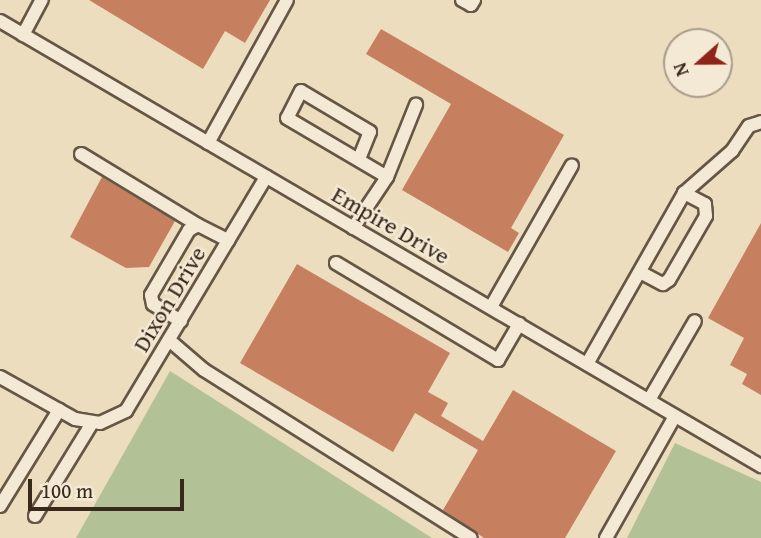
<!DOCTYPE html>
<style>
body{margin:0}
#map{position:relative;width:761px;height:538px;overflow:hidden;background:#ecddbf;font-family:"Gentium Book Plus",serif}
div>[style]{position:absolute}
.green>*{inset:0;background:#b2c296}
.building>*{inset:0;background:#c7805f}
.roads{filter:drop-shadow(2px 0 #665645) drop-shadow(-2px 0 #665645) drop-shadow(0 2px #665645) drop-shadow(0 -2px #665645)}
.minor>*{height:12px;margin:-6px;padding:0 6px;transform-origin:6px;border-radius:6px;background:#f3e9d5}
span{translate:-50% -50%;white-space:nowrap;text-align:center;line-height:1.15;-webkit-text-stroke:5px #f3e9d5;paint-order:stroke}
.street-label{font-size:24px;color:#39291c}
.north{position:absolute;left:663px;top:28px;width:70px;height:70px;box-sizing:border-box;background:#f3e9d5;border:2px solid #a99c8b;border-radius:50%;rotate:249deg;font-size:19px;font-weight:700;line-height:28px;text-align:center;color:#39291c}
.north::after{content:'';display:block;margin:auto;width:24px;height:32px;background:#8f2418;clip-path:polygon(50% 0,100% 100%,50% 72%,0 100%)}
.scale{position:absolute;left:28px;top:479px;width:156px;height:32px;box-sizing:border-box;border:4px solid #39291c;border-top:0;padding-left:9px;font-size:21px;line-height:24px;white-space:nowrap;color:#39291c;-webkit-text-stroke:5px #f3e9d5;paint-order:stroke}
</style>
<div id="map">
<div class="green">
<i style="clip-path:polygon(170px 371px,432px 538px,76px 538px)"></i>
<i style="clip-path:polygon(675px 443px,761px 482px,761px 538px,627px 538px)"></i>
</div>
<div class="building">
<i style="clip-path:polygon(89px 0,270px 0,245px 43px,225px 31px,203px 69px)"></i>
<i style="clip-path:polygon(381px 29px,564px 135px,511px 228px,519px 233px,508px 252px,402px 190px,451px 104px,366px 54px)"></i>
<i style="clip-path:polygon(102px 177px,175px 221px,149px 267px,126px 268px,70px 237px)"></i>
<i style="clip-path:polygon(761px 223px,761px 395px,742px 384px,747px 374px,730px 365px,744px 338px,708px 318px)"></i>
<i style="clip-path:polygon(297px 264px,450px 353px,428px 392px,448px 403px,441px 416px,483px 441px,513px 390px,616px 451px,565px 538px,484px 538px,443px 510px,478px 450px,415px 413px,393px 452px,240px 363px)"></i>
</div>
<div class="roads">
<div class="minor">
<i style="left:462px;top:0;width:10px;rotate:29deg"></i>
<i style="left:471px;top:5px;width:6px;rotate:-59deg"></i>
<i style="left:0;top:21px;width:882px;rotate:30.32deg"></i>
<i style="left:23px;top:35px;width:40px;rotate:-62deg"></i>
<i style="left:208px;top:143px;width:163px;rotate:-61.1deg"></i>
<i style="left:81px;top:154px;width:137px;rotate:31.3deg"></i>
<i style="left:359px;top:159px;width:29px;rotate:-68deg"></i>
<i style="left:370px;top:132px;width:80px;rotate:-149.3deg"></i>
<i style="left:301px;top:91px;width:30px;rotate:117deg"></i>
<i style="left:287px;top:118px;width:116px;rotate:30.5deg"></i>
<i style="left:353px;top:228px;width:61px;rotate:-56.3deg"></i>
<i style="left:387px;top:177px;width:78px;rotate:-68.1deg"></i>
<i style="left:336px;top:263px;width:189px;rotate:30.9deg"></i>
<i style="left:498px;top:360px;width:42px;rotate:-59.7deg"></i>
<i style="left:640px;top:272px;width:26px;rotate:28deg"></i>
<i style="left:663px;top:284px;width:7px;rotate:-34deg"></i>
<i style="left:669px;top:280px;width:74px;rotate:-60deg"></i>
<i style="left:706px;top:216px;width:12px;rotate:-95deg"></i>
<i style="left:705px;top:204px;width:24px;rotate:-152deg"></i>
<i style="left:491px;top:307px;width:163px;rotate:-60.3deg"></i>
<i style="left:181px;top:321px;width:33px;rotate:-149deg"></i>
<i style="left:153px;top:304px;width:9px;rotate:-103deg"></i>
<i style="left:151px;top:295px;width:75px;rotate:-59.7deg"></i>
<i style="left:189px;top:230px;width:10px;rotate:-29deg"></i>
<i style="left:198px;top:225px;width:34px;rotate:27deg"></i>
<i style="left:169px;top:340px;width:46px;rotate:40.6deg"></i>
<i style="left:204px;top:370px;width:315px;rotate:32.2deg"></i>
<i style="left:587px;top:364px;width:197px;rotate:-60.4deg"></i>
<i style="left:684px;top:193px;width:64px;rotate:-41.2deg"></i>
<i style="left:732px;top:151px;width:30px;rotate:-56deg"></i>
<i style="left:749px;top:126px;width:13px;rotate:-18deg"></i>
<i style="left:0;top:377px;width:86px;rotate:29.2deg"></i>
<i style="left:75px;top:419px;width:25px;rotate:9deg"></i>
<i style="left:100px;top:423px;width:29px;rotate:-25deg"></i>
<i style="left:126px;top:411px;width:273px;rotate:-59.1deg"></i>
<i style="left:649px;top:400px;width:91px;rotate:-59.8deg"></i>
<i style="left:0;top:506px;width:113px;rotate:-58.4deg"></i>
<i style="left:35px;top:516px;width:109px;rotate:-58.5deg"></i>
<i style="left:606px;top:538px;width:140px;rotate:-60.5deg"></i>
</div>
</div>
<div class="street-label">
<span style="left:391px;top:225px;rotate:30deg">Empire Drive</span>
<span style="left:169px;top:299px;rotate:-59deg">Dixon Drive</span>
</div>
<div class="north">N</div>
<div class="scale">100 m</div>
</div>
